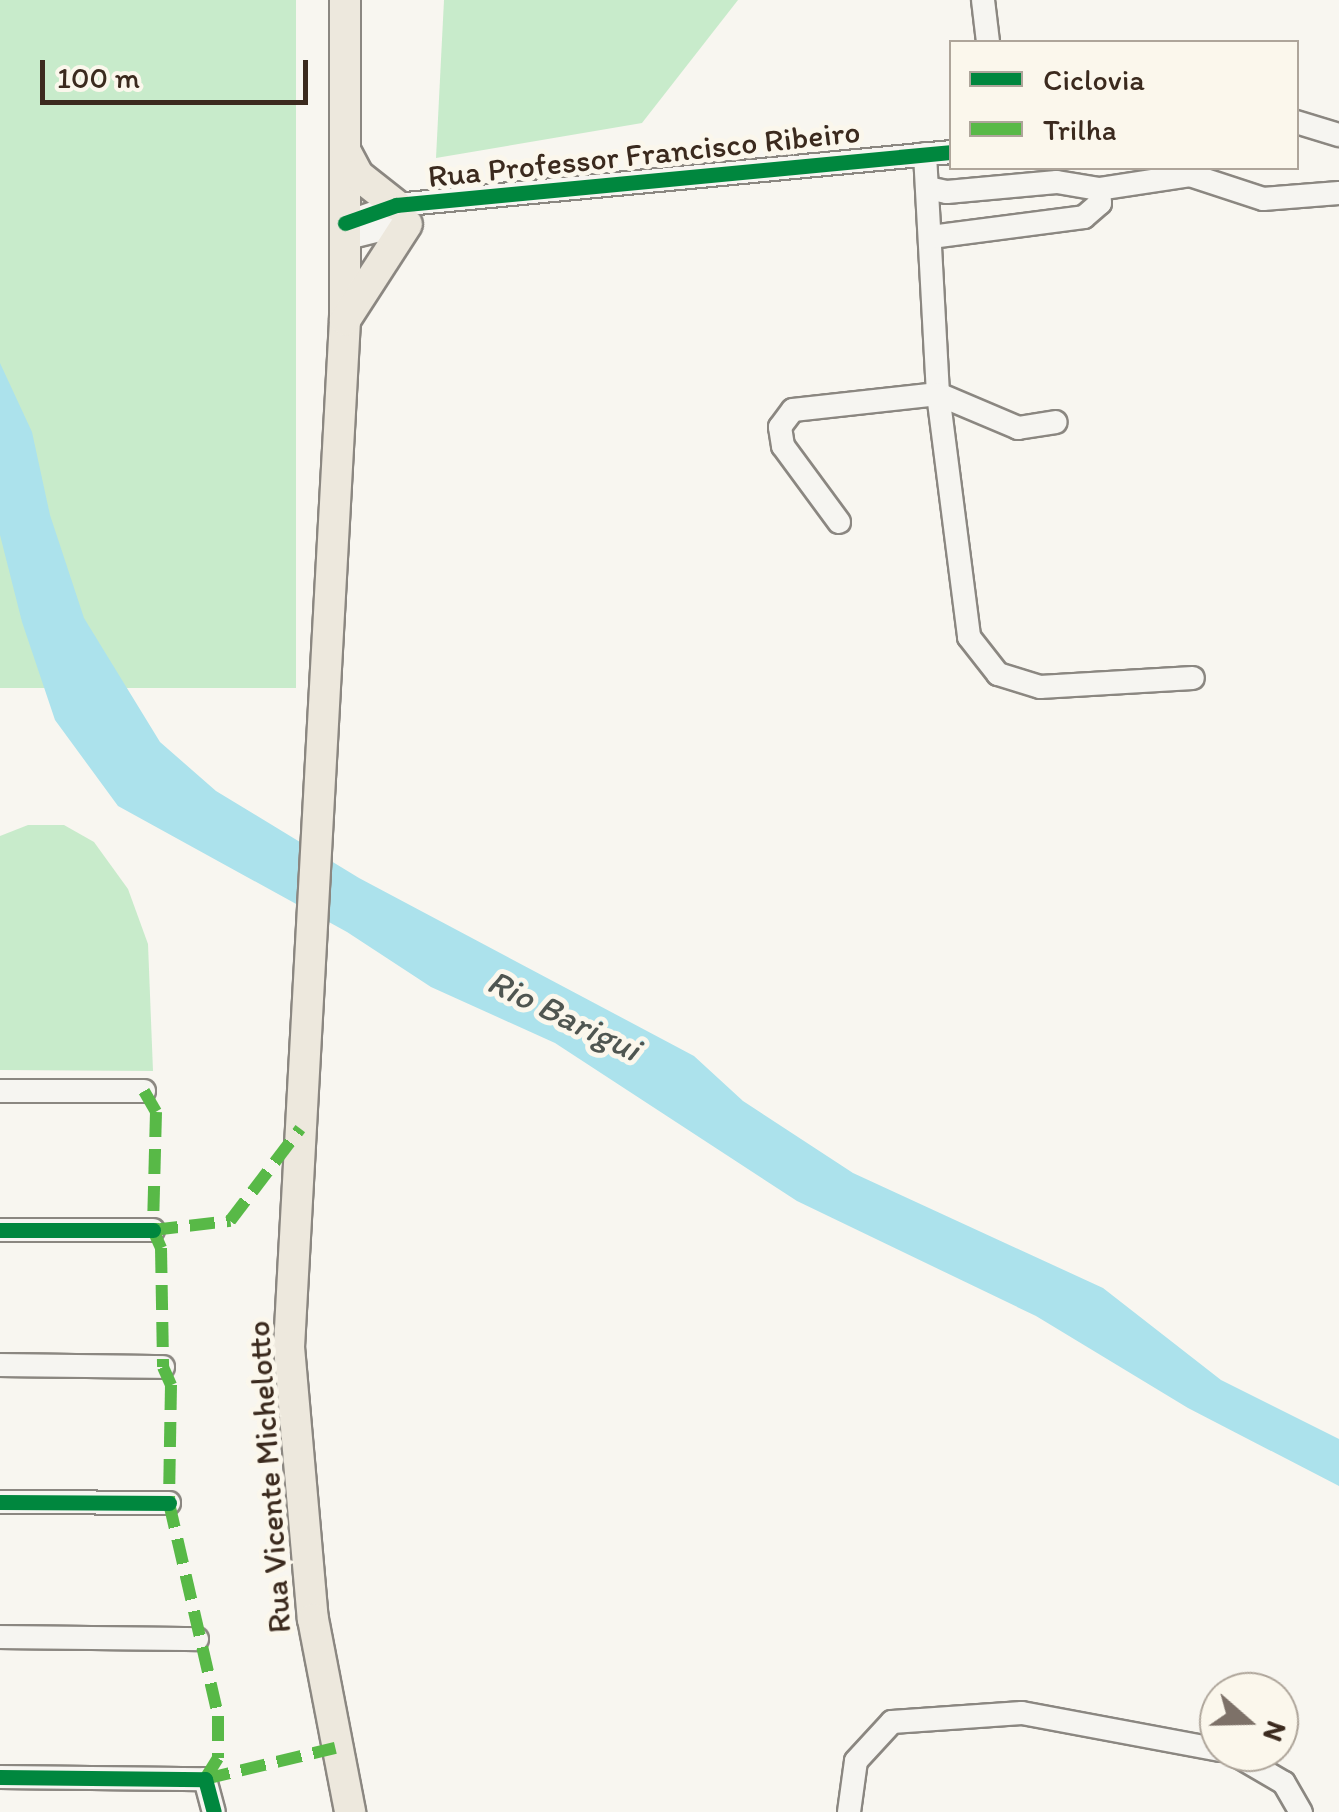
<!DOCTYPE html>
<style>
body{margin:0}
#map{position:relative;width:1339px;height:1812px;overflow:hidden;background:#f8f6f0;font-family:Itim,sans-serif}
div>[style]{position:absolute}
.green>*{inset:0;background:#c8ebcb;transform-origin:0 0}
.water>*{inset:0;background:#ace2ec}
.roads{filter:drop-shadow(2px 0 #8b8781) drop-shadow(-2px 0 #8b8781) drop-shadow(0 2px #8b8781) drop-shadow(0 -2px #8b8781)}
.minor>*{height:22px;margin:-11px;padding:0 11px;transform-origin:11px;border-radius:11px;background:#f6f5f1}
.major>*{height:30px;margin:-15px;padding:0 15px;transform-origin:15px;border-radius:15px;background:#ede8dd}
.quiet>*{height:12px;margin-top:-6px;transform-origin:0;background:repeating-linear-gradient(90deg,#58b947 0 25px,transparent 0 37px)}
.cycleway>*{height:15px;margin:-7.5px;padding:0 7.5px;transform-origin:7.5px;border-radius:7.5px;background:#00873e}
span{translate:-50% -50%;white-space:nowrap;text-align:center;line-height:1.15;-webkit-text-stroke:10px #fbf7ec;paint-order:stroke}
.street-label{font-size:32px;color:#3b2a1e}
.water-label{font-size:35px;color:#4f5651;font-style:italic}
.legend{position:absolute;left:949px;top:40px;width:350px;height:130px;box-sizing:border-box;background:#fbf7ec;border:2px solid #aea59a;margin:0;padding:12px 18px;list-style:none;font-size:30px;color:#3b2a1e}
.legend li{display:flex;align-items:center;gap:20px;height:50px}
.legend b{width:50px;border:2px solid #aea59a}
.north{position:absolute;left:1199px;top:1672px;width:100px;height:100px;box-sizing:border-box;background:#fbf7ec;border:2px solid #aea59a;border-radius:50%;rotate:110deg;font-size:28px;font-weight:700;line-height:40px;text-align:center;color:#3b2a1e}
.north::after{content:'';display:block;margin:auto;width:35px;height:45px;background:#7d7168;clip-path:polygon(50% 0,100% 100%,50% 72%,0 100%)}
.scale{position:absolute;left:40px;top:60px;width:268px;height:45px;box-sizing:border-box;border:5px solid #3b2a1e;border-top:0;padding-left:12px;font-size:30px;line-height:35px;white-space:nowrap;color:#3b2a1e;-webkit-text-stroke:8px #fbf7ec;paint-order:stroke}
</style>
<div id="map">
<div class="green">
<i style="left:0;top:0;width:296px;height:688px"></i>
<i style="clip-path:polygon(444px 0,738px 0,642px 123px,436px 158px)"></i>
<i style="clip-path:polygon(28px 825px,64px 825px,94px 842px,128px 889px,148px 944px,153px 1071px,0 1070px,0 836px)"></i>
</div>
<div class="water">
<i style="clip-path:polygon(0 363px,32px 432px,50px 515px,84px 618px,160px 742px,216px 791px,359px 878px,694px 1056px,743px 1101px,853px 1173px,1103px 1288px,1221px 1380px,1339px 1439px,1339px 1486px,1188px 1408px,1036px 1316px,797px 1201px,555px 1043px,431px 987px,347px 932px,118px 806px,55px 720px,22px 622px,0 535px)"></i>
</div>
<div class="roads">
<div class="minor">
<i style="left:983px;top:0;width:42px;rotate:83.2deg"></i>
<i style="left:1296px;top:122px;width:45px;rotate:16.8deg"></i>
<i style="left:925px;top:154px;width:240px;rotate:86.9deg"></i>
<i style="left:938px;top:394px;width:245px;rotate:82.7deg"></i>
<i style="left:969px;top:637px;width:47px;rotate:51.9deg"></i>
<i style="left:998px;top:674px;width:44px;rotate:17.2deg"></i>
<i style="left:1040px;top:687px;width:153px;rotate:-3.4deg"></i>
<i style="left:928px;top:188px;width:19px;rotate:12deg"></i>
<i style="left:947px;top:192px;width:110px;rotate:-5.2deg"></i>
<i style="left:1057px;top:182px;width:43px;rotate:9.5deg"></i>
<i style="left:1099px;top:189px;width:92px;rotate:-8.7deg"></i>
<i style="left:1190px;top:175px;width:77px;rotate:18.2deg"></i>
<i style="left:1263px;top:199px;width:76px;rotate:-4.5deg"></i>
<i style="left:345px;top:223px;width:54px;rotate:-19.4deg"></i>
<i style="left:396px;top:205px;width:559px;rotate:-5.45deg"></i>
<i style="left:931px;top:237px;width:154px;rotate:-7.4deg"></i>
<i style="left:1084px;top:217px;width:21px;rotate:-41deg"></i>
<i style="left:1100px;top:203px;width:14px;rotate:-94deg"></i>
<i style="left:344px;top:239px;width:66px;rotate:-14deg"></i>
<i style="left:839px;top:522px;width:94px;rotate:-126.4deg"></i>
<i style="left:783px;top:446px;width:19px;rotate:-99deg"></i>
<i style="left:780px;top:427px;width:21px;rotate:-53deg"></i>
<i style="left:793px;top:410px;width:146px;rotate:-6.3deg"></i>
<i style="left:938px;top:394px;width:87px;rotate:23deg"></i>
<i style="left:1018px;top:428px;width:38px;rotate:-9deg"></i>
<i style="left:0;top:1091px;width:144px"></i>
<i style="left:0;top:1230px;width:153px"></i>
<i style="left:0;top:1365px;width:163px;rotate:0.7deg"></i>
<i style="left:0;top:1502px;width:169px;rotate:0.3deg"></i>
<i style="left:0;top:1637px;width:197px;rotate:0.6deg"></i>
<i style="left:1231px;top:1752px;width:61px;rotate:30.3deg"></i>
<i style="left:1284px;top:1783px;width:34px;rotate:60deg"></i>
<i style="left:0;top:1777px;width:205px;rotate:0.6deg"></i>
<i style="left:205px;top:1779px;width:34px;rotate:75deg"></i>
<i style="left:849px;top:1812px;width:51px;rotate:-82.2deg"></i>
<i style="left:856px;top:1761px;width:53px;rotate:-47.3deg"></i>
<i style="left:892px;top:1722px;width:130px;rotate:-4deg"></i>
<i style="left:1022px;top:1713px;width:200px;rotate:10.6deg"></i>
</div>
<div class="major">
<i style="left:345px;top:0;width:320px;rotate:90deg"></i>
<i style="left:345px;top:320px;width:1029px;rotate:93.12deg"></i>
<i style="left:289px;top:1347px;width:273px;rotate:85deg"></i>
<i style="left:313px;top:1619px;width:197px;rotate:79.1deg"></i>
<i style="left:347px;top:154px;width:24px;rotate:62deg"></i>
<i style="left:358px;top:175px;width:48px;rotate:38.3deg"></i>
<i style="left:345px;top:320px;width:114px;rotate:-57.1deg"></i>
</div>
</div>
<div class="quiet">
<i style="left:144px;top:1091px;width:24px;rotate:60deg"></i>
<i style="left:156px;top:1112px;width:118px;rotate:91.5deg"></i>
<i style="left:153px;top:1230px;width:20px;rotate:66deg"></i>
<i style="left:161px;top:1248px;width:119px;rotate:89deg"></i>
<i style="left:163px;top:1367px;width:20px;rotate:66deg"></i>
<i style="left:171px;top:1385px;width:118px;rotate:91deg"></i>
<i style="left:169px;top:1503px;width:219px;rotate:77deg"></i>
<i style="left:218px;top:1716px;width:42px;rotate:90deg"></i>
<i style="left:218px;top:1758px;width:25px;rotate:122deg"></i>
<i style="left:153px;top:1230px;width:78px;rotate:-6.7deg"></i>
<i style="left:230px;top:1221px;width:116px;rotate:-52.7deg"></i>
<i style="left:205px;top:1779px;width:134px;rotate:-13.4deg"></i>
</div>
<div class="cycleway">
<i style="left:345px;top:223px;width:54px;rotate:-19.4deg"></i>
<i style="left:396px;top:205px;width:559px;rotate:-5.45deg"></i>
<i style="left:0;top:1230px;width:153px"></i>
<i style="left:0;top:1502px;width:169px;rotate:0.3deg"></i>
<i style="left:0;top:1777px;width:205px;rotate:0.6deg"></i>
<i style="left:205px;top:1779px;width:34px;rotate:75deg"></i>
</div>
<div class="street-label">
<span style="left:644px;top:154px;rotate:-6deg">Rua Professor Francisco Ribeiro</span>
<span style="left:269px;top:1477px;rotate:-94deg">Rua Vicente Michelotto</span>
</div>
<div class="water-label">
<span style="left:564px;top:1015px;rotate:26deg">Rio Barigui</span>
</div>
<ul class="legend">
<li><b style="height:12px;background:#00873e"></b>Ciclovia</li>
<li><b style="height:12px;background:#58b947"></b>Trilha</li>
</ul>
<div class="north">N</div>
<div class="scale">100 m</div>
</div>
